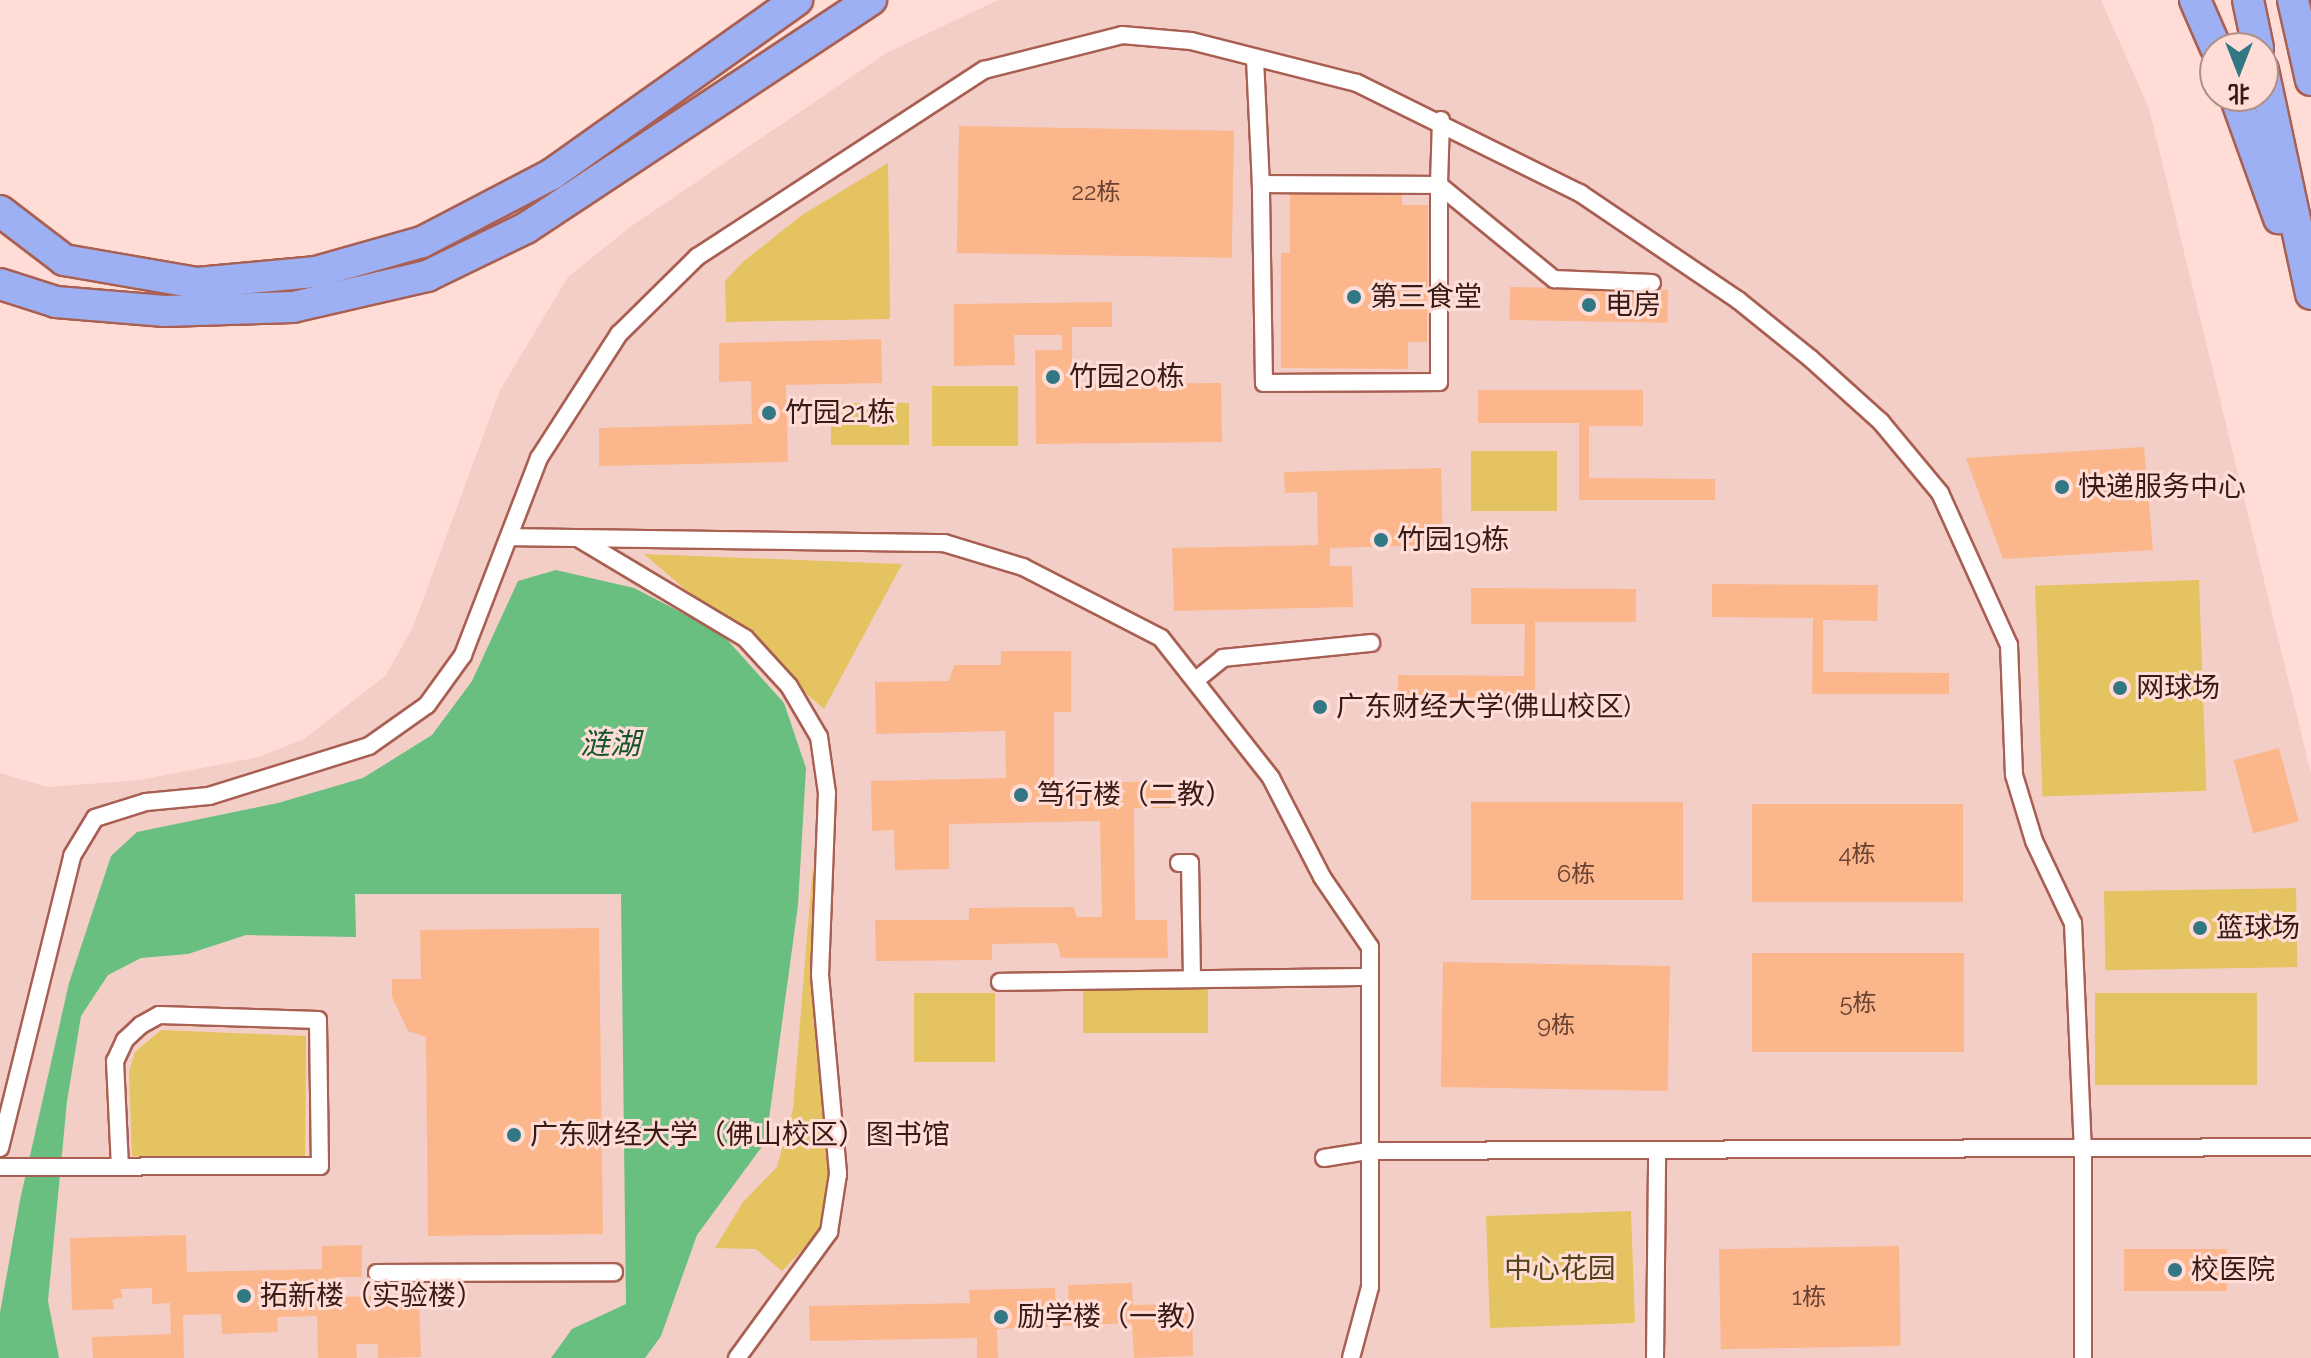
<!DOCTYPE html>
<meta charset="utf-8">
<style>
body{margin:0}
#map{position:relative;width:2311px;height:1358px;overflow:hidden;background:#ffddd6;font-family:Raleway,"Noto Sans SC",sans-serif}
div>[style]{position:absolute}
.built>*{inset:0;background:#f3cec6}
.green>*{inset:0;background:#e4c360;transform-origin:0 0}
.water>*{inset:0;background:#68bf80}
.building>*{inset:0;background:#fcb68c;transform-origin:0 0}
.roads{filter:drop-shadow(2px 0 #a95f51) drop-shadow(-2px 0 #a95f51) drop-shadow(0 2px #a95f51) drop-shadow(0 -2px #a95f51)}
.street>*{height:16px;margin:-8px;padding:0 8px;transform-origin:8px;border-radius:8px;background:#fff}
.highway>*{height:30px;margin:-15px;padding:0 15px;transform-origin:15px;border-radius:15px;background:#9db0f3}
.dots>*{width:22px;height:22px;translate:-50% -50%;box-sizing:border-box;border:4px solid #ffddd6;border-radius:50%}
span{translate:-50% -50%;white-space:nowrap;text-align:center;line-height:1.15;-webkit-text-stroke:6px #ffddd6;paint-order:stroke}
.number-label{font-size:24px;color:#6a4233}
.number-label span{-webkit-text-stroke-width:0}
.poi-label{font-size:28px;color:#391b15}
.left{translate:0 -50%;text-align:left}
.park-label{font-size:28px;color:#52441a}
.water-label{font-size:30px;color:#15552c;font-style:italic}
.north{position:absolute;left:2199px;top:32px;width:80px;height:80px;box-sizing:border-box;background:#ffddd6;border:2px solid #b08f89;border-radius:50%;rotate:180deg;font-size:22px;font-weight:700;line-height:32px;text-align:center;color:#391b15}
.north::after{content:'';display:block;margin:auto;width:28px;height:36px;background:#317784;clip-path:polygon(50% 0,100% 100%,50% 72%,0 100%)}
</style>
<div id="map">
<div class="built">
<i style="clip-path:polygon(998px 0,2101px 0,2149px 108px,2311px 773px,2311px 1358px,0 1358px,0 773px,48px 787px,139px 780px,259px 757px,304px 739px,386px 675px,413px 627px,500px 390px,568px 277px,630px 227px,888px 52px)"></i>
</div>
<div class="green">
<i style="clip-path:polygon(888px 163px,890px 319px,726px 322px,725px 281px,744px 261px,802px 215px)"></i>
<i style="left:932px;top:386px;width:86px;height:60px"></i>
<i style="left:909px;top:403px;width:42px;height:78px;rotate:90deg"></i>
<i style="left:1471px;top:451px;width:86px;height:60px"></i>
<i style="clip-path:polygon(644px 554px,902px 564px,824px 709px)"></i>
<i style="left:2199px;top:580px;width:211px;height:164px;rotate:88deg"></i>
<i style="clip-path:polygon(813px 864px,830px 1167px,823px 1229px,782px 1271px,756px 1249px,715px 1248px,743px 1202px,777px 1167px,793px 1109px)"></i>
<i style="left:2296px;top:888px;width:79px;height:192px;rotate:89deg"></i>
<i style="left:1083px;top:988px;width:125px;height:45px"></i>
<i style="left:914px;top:993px;width:81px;height:69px"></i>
<i style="left:2257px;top:993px;width:92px;height:162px;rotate:90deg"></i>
<i style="clip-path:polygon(161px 1030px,306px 1036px,305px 1158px,132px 1156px,129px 1072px,135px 1052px)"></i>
<i style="left:1631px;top:1211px;width:112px;height:145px;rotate:88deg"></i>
</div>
<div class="water">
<i style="clip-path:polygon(556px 570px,634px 588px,721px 633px,784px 703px,806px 768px,798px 905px,766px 1141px,697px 1235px,661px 1336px,645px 1358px,551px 1358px,572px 1329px,626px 1304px,621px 894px,355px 894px,356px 937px,246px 935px,188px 954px,141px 958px,108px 975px,81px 1016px,67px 1101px,48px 1301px,59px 1358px,0 1358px,0 1313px,20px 1200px,69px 983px,111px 856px,137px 832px,278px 803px,363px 778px,432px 735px,472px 681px,518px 581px)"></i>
</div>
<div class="building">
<i style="left:959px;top:126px;width:275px;height:127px;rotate:1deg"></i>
<i style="clip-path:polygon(1290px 190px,1402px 190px,1402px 205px,1428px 205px,1427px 342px,1408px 342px,1408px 369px,1281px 368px,1281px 253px,1290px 253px)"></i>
<i style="left:1510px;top:287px;width:158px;height:33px;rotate:1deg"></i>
<i style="clip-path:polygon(1112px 302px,1112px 327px,1072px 327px,1072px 384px,1221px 383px,1222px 442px,1036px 444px,1035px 350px,1062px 350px,1062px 335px,1014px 335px,1015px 365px,954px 366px,954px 304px)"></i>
<i style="clip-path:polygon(881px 339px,882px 383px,786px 385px,788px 462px,599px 466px,599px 428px,752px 424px,751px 381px,719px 382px,719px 343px)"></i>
<i style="clip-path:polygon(1478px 390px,1643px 390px,1643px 426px,1589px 426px,1589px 478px,1715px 479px,1715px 500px,1579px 500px,1579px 423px,1478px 423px)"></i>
<i style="clip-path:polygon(2144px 447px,2153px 550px,2003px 559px,1966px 458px)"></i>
<i style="clip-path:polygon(1441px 468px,1443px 545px,1330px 548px,1330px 566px,1352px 566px,1353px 607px,1174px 611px,1172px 548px,1318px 545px,1317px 492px,1285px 493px,1284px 472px)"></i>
<i style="clip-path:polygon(1712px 584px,1878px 585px,1877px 621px,1823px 620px,1823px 672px,1949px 673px,1949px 694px,1812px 694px,1813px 618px,1712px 617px)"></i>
<i style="clip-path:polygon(1471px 588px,1636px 589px,1636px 622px,1535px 622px,1535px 698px,1398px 697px,1398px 675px,1524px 676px,1525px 624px,1471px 624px)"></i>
<i style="clip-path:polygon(1001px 651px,1071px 651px,1071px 712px,1054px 712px,1054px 782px,1171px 782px,1171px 808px,1134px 808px,1135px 920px,1167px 920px,1168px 958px,1061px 958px,1057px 943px,992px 944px,992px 960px,876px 961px,875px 920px,969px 920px,969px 908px,1074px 907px,1077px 917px,1102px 917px,1100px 821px,949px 824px,949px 869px,895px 870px,894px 830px,872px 831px,871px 781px,1006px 778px,1005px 731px,876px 734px,875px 682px,949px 681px,954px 665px,1001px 665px)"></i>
<i style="left:2279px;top:748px;width:76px;height:47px;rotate:75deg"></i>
<i style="left:1471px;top:802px;width:212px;height:98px"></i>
<i style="left:1752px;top:804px;width:211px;height:98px"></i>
<i style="clip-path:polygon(599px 928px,603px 1234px,428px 1236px,426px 1037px,408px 1031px,392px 997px,392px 979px,421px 979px,420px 930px)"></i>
<i style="left:1752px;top:953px;width:212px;height:99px"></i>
<i style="left:1443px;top:962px;width:227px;height:125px;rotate:1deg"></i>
<i style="clip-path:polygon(186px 1235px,187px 1272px,322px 1269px,322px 1246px,362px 1245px,362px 1277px,335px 1277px,336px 1297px,419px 1295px,421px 1357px,378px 1358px,378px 1344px,356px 1344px,357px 1358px,318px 1358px,317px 1316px,277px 1317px,278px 1332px,222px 1334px,221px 1314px,183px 1315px,184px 1358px,93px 1358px,92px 1337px,171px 1334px,170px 1303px,152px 1304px,152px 1288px,120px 1289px,123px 1297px,112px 1300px,114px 1309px,72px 1310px,70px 1238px)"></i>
<i style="left:1899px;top:1246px;width:100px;height:180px;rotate:89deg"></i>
<i style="left:2124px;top:1249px;width:103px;height:42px"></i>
<i style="clip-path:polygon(1132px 1283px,1133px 1305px,1192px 1304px,1193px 1356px,1134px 1358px,1132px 1323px,997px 1329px,998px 1358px,977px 1358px,977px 1338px,810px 1341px,809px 1306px,970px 1303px,969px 1290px,1055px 1288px,1056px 1310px,1069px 1310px,1068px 1285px)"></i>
</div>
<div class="roads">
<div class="street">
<i style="left:1255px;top:59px;width:125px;rotate:87.3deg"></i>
<i style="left:1261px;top:184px;width:178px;rotate:0.3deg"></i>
<i style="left:1439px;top:185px;width:197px;rotate:90deg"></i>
<i style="left:1439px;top:382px;width:175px;rotate:179.7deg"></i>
<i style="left:1264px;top:383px;width:199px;rotate:-90.9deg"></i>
<i style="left:1441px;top:120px;width:65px;rotate:91.8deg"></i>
<i style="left:1439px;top:185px;width:149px;rotate:39.3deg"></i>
<i style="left:1554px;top:279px;width:98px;rotate:2.3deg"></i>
<i style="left:511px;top:537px;width:433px;rotate:0.8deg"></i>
<i style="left:944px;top:543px;width:83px;rotate:16.9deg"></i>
<i style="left:1023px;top:567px;width:155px;rotate:27.2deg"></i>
<i style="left:1161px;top:638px;width:178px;rotate:51.8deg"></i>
<i style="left:1271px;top:778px;width:111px;rotate:62.7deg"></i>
<i style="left:1322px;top:877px;width:85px;rotate:55.6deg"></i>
<i style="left:1370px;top:947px;width:340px;rotate:90deg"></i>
<i style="left:1370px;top:1287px;width:73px;rotate:105deg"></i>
<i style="left:581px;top:540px;width:191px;rotate:30.9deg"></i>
<i style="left:745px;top:638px;width:65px;rotate:47.5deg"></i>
<i style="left:789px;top:686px;width:59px;rotate:59.5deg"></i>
<i style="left:819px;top:737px;width:57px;rotate:81.9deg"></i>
<i style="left:827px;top:793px;width:182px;rotate:92.2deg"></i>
<i style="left:820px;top:975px;width:200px;rotate:84.8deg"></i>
<i style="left:838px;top:1174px;width:59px;rotate:98.8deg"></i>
<i style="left:829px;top:1232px;width:156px;rotate:126.1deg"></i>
<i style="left:1196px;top:680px;width:35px;rotate:-39deg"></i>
<i style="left:1223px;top:658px;width:149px;rotate:-5.8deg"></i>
<i style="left:1179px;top:863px;width:11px"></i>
<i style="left:1190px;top:863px;width:116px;rotate:89deg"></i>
<i style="left:1000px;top:982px;width:370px;rotate:-0.8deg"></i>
<i style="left:0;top:1148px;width:301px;rotate:-76.1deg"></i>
<i style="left:72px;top:856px;width:44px;rotate:-58.8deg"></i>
<i style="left:95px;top:818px;width:53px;rotate:-17.4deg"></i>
<i style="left:146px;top:802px;width:63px;rotate:-5.4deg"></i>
<i style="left:209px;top:796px;width:168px;rotate:-17.4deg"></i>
<i style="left:369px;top:746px;width:71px;rotate:-35.3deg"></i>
<i style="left:427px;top:705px;width:62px;rotate:-54.2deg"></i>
<i style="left:463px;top:655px;width:211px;rotate:-68.9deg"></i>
<i style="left:539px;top:458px;width:148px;rotate:-57.2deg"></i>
<i style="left:619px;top:334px;width:110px;rotate:-44.6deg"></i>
<i style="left:697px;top:257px;width:343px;rotate:-33.1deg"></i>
<i style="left:984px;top:70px;width:142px;rotate:-14.2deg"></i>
<i style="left:1122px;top:35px;width:69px;rotate:5deg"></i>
<i style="left:1191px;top:41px;width:171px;rotate:14.2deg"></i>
<i style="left:1357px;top:83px;width:249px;rotate:26.3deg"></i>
<i style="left:1580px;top:193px;width:191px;rotate:34.1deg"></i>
<i style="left:1738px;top:300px;width:92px;rotate:38.9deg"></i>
<i style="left:1810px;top:358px;width:96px;rotate:42deg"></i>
<i style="left:1881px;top:422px;width:92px;rotate:50.3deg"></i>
<i style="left:1940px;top:493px;width:167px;rotate:65.6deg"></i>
<i style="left:2009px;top:645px;width:130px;rotate:87.8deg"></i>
<i style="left:2014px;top:775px;width:69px;rotate:73.1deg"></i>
<i style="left:2034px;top:841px;width:91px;rotate:64.6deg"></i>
<i style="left:2073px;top:923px;width:227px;rotate:87.5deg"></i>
<i style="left:2083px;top:1150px;width:208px;rotate:90deg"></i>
<i style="left:1324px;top:1158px;width:45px;rotate:-9deg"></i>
<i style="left:1368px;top:1151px;width:943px;rotate:-0.24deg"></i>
<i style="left:0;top:1167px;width:320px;rotate:-0.2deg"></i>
<i style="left:320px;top:1166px;width:146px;rotate:-90.8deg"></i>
<i style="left:318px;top:1020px;width:159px;rotate:-178.2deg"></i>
<i style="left:159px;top:1015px;width:21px;rotate:151deg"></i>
<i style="left:141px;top:1025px;width:22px;rotate:137deg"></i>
<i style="left:125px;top:1040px;width:23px;rotate:115deg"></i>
<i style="left:115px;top:1061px;width:105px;rotate:87.3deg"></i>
<i style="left:377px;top:1273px;width:237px;rotate:-0.2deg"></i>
<i style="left:1655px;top:1358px;width:206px;rotate:-89.4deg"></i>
</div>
<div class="highway">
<i style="left:2195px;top:0;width:52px;rotate:66.4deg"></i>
<i style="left:2248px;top:0;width:49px;rotate:78.2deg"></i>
<i style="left:2293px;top:0;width:82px;rotate:77.3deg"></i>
<i style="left:2263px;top:70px;width:229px;rotate:77.9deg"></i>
<i style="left:2235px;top:96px;width:130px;rotate:70.2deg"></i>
<i style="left:0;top:211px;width:81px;rotate:37.4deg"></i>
<i style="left:64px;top:260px;width:135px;rotate:9.8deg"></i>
<i style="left:197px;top:283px;width:120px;rotate:-5.3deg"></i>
<i style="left:316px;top:272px;width:110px;rotate:-15.8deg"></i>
<i style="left:422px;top:242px;width:147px;rotate:-27.6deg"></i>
<i style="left:552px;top:174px;width:301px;rotate:-35.4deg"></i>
<i style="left:0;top:284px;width:59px;rotate:17.8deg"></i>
<i style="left:56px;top:302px;width:109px;rotate:4.7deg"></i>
<i style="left:165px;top:311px;width:128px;rotate:-1.8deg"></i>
<i style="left:293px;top:307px;width:138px;rotate:-13deg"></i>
<i style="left:427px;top:276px;width:110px;rotate:-25.9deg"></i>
<i style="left:526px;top:228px;width:414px;rotate:-33.5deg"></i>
</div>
</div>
<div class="dots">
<i style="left:1354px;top:297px;background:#317784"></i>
<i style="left:1589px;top:305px;background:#317784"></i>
<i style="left:1053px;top:377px;background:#317784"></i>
<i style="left:769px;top:413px;background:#317784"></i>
<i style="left:2062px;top:487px;background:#317784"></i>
<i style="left:1381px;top:540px;background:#317784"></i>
<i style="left:2120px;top:688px;background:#317784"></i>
<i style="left:1320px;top:707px;background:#317784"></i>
<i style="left:1021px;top:795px;background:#317784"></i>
<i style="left:2200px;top:928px;background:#317784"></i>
<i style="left:514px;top:1135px;background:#317784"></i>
<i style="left:2175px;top:1270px;background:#317784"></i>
<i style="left:244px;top:1296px;background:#317784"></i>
<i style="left:1001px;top:1317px;background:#317784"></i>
</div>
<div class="number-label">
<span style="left:1096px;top:192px">22栋</span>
<span style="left:1857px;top:854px">4栋</span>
<span style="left:1576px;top:874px">6栋</span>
<span style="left:1858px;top:1003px">5栋</span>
<span style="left:1556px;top:1025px">9栋</span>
<span style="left:1809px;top:1297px">1栋</span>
</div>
<div class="poi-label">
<span class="left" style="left:1370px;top:297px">第三食堂</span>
<span class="left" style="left:1605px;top:305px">电房</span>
<span class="left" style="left:1069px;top:377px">竹园20栋</span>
<span class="left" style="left:785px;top:413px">竹园21栋</span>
<span class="left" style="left:2078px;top:487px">快递服务中心</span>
<span class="left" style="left:1397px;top:540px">竹园19栋</span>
<span class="left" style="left:2136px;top:688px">网球场</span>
<span class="left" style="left:1336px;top:707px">广东财经大学(佛山校区)</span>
<span class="left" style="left:1037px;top:795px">笃行楼（二教）</span>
<span class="left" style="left:2216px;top:928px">篮球场</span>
<span class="left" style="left:530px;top:1135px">广东财经大学（佛山校区）图书馆</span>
<span class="left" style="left:2191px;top:1270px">校医院</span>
<span class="left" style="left:260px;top:1296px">拓新楼（实验楼）</span>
<span class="left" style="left:1017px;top:1317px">励学楼（一教）</span>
</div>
<div class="park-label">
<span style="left:1560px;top:1269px">中心花园</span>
</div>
<div class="water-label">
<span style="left:610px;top:744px">涟湖</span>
</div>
<div class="north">北</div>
</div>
